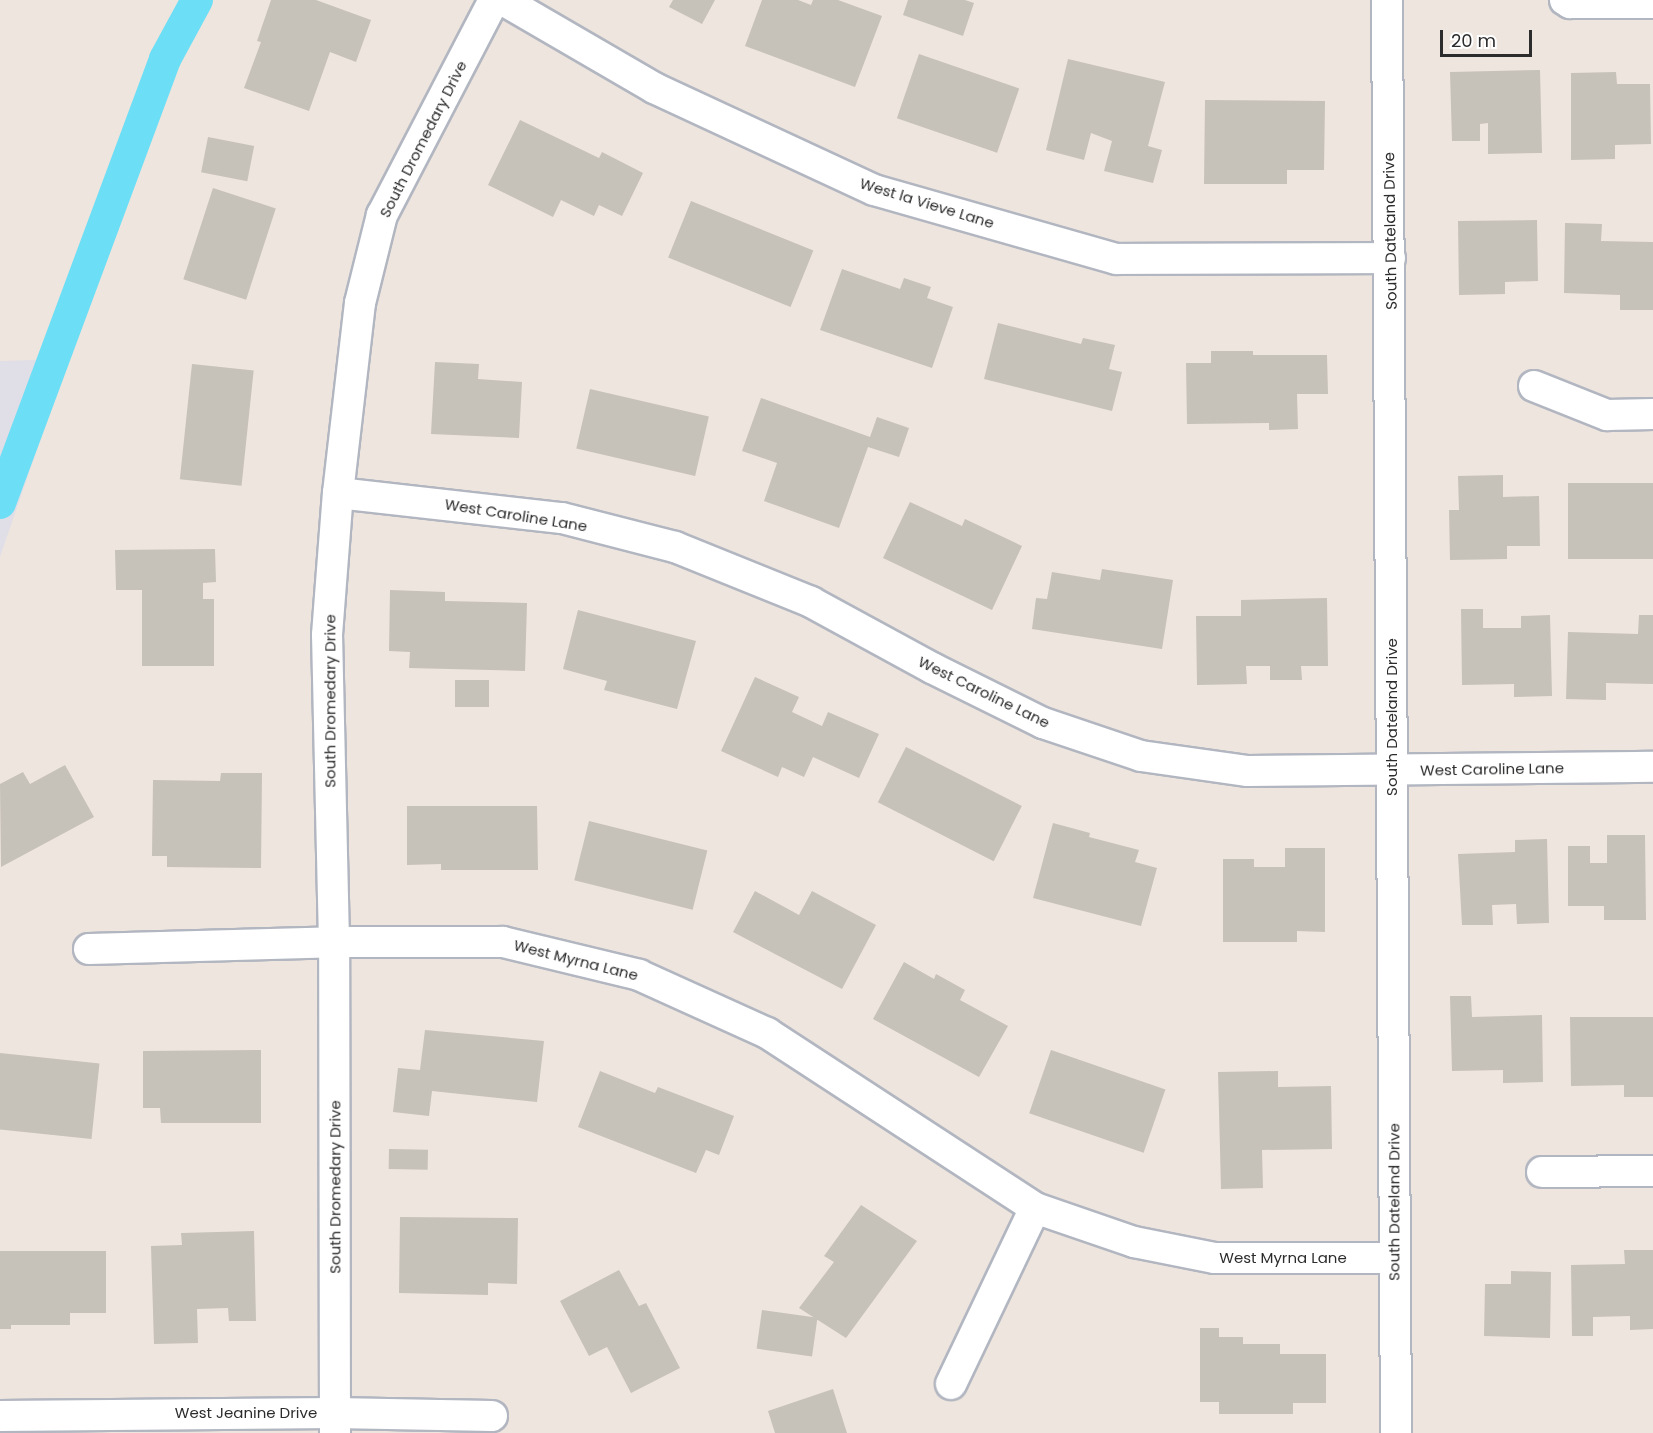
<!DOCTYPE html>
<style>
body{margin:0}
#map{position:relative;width:1653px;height:1433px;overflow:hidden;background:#eee5de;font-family:Poppins,sans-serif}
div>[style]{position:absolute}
.industrial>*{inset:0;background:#e0dee7}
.canal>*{height:32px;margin:-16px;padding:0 16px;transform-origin:16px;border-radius:16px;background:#6cdef5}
.building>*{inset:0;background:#c6c1b9;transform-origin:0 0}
.roads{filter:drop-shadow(2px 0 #b2b6c0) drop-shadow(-2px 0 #b2b6c0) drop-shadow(0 2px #b2b6c0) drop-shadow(0 -2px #b2b6c0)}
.minor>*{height:30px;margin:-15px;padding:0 15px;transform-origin:15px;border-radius:15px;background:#fff}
span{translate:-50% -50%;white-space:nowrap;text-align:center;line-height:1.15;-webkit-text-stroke:4.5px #fff;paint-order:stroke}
.street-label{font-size:15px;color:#2c2c2c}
.scale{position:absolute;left:1440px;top:30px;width:92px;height:27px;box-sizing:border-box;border:3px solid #2c2c2c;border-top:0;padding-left:8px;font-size:18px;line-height:21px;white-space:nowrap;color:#2c2c2c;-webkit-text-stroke:4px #fff;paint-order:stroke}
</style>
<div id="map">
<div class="industrial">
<i style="clip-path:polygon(68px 359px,0 557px,0 361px)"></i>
</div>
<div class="canal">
<i style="left:0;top:503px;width:474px;rotate:-69.6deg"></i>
<i style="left:165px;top:59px;width:67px;rotate:-61.5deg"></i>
</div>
<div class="building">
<i style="clip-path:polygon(271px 0,316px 0,371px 20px,356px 62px,330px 52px,309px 111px,244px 88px,261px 42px,257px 41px)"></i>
<i style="clip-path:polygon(673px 0,715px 0,702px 24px,669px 7px)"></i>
<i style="clip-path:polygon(762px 0,798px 0,811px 5px,813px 0,838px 0,882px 16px,855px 87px,745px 46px)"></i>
<i style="clip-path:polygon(908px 0,965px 0,974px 3px,963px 36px,903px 15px)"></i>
<i style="left:919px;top:54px;width:106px;height:68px;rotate:19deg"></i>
<i style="clip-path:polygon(1068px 59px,1165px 82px,1148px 146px,1162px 150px,1153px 183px,1104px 171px,1112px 141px,1091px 133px,1084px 160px,1046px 150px)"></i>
<i style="clip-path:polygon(1540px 70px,1542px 153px,1488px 154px,1488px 123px,1480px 124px,1480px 141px,1452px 141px,1450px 72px)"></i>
<i style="clip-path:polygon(1616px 72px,1617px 84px,1650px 84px,1651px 144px,1615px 145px,1615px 159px,1571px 160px,1571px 73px)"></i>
<i style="clip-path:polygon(1205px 100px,1325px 101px,1324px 170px,1287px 170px,1287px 184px,1204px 184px)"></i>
<i style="clip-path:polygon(520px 120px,599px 158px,602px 152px,643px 173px,622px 216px,599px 205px,594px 216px,561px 200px,553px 217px,488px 185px)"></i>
<i style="left:208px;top:137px;width:47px;height:36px;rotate:11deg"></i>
<i style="left:213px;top:188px;width:66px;height:96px;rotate:18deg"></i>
<i style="left:691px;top:201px;width:132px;height:61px;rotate:22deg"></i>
<i style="clip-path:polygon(1537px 220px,1538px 281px,1505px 282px,1505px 294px,1459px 295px,1458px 221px)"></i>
<i style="clip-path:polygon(1565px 223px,1602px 224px,1601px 241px,1653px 242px,1653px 310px,1620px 310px,1620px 295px,1564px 293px)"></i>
<i style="clip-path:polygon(842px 269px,900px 289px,904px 278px,931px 287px,927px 298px,953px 307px,932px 368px,820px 330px)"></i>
<i style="clip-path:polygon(998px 323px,1081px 344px,1083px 338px,1115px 345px,1109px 369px,1122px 372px,1112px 411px,984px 379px)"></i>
<i style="clip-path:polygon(1211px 351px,1253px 351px,1253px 355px,1327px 355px,1328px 394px,1297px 394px,1298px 429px,1269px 430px,1269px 423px,1187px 424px,1186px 363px,1211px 363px)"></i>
<i style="clip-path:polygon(435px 362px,479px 364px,478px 379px,522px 382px,519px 438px,431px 434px)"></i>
<i style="left:192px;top:364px;width:62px;height:116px;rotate:6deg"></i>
<i style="left:590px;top:389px;width:122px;height:61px;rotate:13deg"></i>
<i style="clip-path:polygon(761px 398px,870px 437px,877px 417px,909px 428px,899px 457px,868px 447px,839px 528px,764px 501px,777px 463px,742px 451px)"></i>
<i style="clip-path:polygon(1503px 475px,1503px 497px,1539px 496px,1540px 546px,1507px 546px,1507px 559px,1450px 560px,1449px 510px,1459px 510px,1458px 476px)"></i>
<i style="left:1653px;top:483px;width:76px;height:85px;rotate:90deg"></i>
<i style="clip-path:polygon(910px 502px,962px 526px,965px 519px,1022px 546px,992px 610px,883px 558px)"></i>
<i style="clip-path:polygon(215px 549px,216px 582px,203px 583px,203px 599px,214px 599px,214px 666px,142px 666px,142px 590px,116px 590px,115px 550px)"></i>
<i style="clip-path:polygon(1102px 569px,1173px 580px,1162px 649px,1032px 629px,1036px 598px,1047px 599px,1052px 572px,1100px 580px)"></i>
<i style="clip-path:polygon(390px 590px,445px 592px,445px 601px,527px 603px,525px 671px,409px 668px,410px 652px,389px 651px)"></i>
<i style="clip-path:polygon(1327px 598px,1328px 666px,1301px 666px,1302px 680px,1270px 680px,1270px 666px,1246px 666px,1247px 684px,1197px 685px,1196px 616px,1241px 616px,1241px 600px)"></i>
<i style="clip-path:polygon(1461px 609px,1483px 609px,1483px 628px,1521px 628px,1521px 616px,1550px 615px,1552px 696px,1514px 697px,1514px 684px,1462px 685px)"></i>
<i style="clip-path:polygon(578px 610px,696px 641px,677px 709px,604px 690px,607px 681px,563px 669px)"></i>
<i style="clip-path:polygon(1639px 615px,1653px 615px,1653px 684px,1606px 683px,1606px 700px,1566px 699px,1568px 632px,1638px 634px)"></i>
<i style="clip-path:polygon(755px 677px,799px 697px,792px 712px,822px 726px,828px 712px,879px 734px,859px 778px,813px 757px,804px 777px,782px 767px,778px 777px,721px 751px)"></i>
<i style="left:455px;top:680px;width:34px;height:27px"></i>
<i style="left:906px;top:747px;width:130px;height:62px;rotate:27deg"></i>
<i style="clip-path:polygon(65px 765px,94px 817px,1px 867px,0 784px,23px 772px,30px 784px)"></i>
<i style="clip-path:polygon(221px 773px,262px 773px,261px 868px,167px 867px,167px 856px,152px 856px,153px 780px,220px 781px)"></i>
<i style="clip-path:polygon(407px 806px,537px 806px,538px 870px,441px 870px,441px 864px,407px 865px)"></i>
<i style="left:589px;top:821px;width:122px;height:61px;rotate:14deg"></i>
<i style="clip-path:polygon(1053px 823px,1090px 833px,1089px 837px,1139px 850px,1135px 862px,1157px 868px,1141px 926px,1033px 898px)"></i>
<i style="clip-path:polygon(1607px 835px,1645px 835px,1646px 920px,1604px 920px,1604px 906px,1568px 906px,1568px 846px,1590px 846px,1590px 863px,1607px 863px)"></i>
<i style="clip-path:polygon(1547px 839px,1549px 923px,1517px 924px,1516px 904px,1492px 905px,1493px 925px,1462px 925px,1458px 854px,1515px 852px,1515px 840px)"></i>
<i style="clip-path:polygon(1285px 848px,1325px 848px,1325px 932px,1297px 931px,1297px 942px,1223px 942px,1223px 859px,1254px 859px,1254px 867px,1285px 867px)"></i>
<i style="clip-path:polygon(755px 891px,799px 915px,812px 891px,876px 925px,842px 989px,733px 932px)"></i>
<i style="clip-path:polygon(904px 962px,934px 979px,936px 974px,965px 990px,960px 1000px,1008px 1026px,979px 1077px,873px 1019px)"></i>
<i style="clip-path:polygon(1450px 996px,1471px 996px,1472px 1017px,1542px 1015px,1543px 1082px,1503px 1083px,1503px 1070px,1452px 1071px)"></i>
<i style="clip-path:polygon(1570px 1017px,1653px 1017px,1653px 1097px,1624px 1097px,1624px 1085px,1571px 1086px)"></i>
<i style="clip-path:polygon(425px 1030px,544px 1041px,537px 1102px,432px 1091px,429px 1116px,393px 1112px,398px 1068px,420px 1070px)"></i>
<i style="clip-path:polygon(261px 1050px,261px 1123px,161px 1123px,160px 1108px,143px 1108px,143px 1051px)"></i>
<i style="left:1051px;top:1050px;width:121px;height:67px;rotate:19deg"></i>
<i style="left:0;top:1053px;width:100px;height:76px;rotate:6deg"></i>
<i style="clip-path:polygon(600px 1071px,655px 1093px,658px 1087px,734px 1116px,719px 1155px,706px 1150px,696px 1173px,578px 1127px)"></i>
<i style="clip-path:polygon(1278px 1071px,1278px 1087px,1331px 1086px,1332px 1149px,1262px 1150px,1263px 1188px,1221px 1189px,1218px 1072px)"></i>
<i style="left:389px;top:1149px;width:39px;height:20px;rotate:1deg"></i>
<i style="clip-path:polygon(861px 1205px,917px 1241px,846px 1338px,799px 1308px,834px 1262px,824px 1256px)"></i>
<i style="clip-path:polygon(400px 1217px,518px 1218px,517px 1284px,488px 1283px,488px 1295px,399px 1293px)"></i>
<i style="clip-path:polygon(254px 1231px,256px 1321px,229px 1321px,228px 1308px,197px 1309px,198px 1343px,154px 1344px,151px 1246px,182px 1245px,181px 1233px)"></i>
<i style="clip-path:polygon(1624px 1250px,1653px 1250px,1653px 1329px,1630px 1330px,1630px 1316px,1593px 1317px,1593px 1336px,1572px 1336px,1571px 1265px,1625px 1264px)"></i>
<i style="clip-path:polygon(0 1251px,106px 1251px,106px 1313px,70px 1313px,70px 1325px,11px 1325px,11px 1329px,0 1329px)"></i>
<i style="clip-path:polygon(619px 1270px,639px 1306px,646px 1303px,680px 1368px,631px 1393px,607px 1347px,589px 1356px,560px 1301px)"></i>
<i style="clip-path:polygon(1511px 1271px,1551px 1272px,1550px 1338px,1484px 1336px,1485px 1284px,1511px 1284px)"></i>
<i style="left:762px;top:1310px;width:56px;height:39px;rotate:8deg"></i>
<i style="clip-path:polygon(1200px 1328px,1219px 1328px,1219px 1337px,1243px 1337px,1243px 1344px,1280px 1344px,1280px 1354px,1326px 1354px,1326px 1403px,1293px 1403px,1293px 1414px,1219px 1414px,1219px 1402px,1200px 1402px)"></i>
<i style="clip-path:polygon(833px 1389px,847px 1433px,775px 1433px,768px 1411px)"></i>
</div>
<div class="roads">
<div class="minor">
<i style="left:503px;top:0;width:175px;rotate:30.2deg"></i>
<i style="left:654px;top:88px;width:242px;rotate:24.9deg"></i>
<i style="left:874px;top:190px;width:252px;rotate:15.9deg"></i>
<i style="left:1116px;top:259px;width:274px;rotate:-0.2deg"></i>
<i style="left:1387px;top:0;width:1433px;rotate:89.64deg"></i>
<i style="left:1565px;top:0;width:6px;rotate:31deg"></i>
<i style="left:1570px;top:3px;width:83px"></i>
<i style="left:1534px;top:386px;width:79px;rotate:21.7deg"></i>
<i style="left:1607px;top:415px;width:46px;rotate:-1.2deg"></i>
<i style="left:338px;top:493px;width:225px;rotate:6.4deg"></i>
<i style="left:562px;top:518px;width:117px;rotate:14.4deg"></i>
<i style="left:675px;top:547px;width:147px;rotate:22deg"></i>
<i style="left:811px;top:602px;width:138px;rotate:28.6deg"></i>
<i style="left:932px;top:668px;width:124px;rotate:26.4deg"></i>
<i style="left:1043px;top:723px;width:103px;rotate:18.6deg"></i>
<i style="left:1141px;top:756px;width:108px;rotate:8deg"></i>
<i style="left:1248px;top:771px;width:405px;rotate:-0.6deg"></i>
<i style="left:89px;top:949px;width:245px;rotate:-1.6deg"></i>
<i style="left:334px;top:942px;width:169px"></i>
<i style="left:503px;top:942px;width:140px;rotate:13.6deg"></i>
<i style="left:639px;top:975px;width:141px;rotate:24.4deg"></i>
<i style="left:767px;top:1033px;width:320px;rotate:33.1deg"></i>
<i style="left:1035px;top:1208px;width:105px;rotate:19deg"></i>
<i style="left:1134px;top:1242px;width:82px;rotate:11.3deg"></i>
<i style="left:1214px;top:1258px;width:180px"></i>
<i style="left:1542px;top:1172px;width:111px;rotate:-0.5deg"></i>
<i style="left:951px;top:1384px;width:195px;rotate:-64.5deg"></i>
<i style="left:0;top:1416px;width:335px;rotate:-0.5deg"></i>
<i style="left:335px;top:1413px;width:157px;rotate:1.1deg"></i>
<i style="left:335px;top:1433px;width:491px;rotate:-90.1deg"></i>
<i style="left:334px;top:942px;width:307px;rotate:-91.3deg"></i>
<i style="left:327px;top:635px;width:142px;rotate:-85.6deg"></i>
<i style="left:338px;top:493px;width:191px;rotate:-83.4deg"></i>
<i style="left:360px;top:303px;width:91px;rotate:-76deg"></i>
<i style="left:382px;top:215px;width:242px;rotate:-62.5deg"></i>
</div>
</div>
<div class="street-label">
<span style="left:423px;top:139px;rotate:-63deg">South Dromedary Drive</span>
<span style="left:927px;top:203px;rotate:17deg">West la Vieve Lane</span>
<span style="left:1390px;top:231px;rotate:-91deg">South Dateland Drive</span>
<span style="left:516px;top:515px;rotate:9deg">West Caroline Lane</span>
<span style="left:984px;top:692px;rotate:26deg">West Caroline Lane</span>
<span style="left:330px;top:701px;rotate:-90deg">South Dromedary Drive</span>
<span style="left:1392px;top:717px;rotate:-90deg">South Dateland Drive</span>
<span style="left:1492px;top:769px;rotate:-1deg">West Caroline Lane</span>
<span style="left:576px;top:960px;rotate:14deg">West Myrna Lane</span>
<span style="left:335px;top:1187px;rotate:-90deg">South Dromedary Drive</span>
<span style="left:1394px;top:1202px;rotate:-90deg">South Dateland Drive</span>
<span style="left:1283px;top:1258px">West Myrna Lane</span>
<span style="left:246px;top:1413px">West Jeanine Drive</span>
</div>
<div class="scale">20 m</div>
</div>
